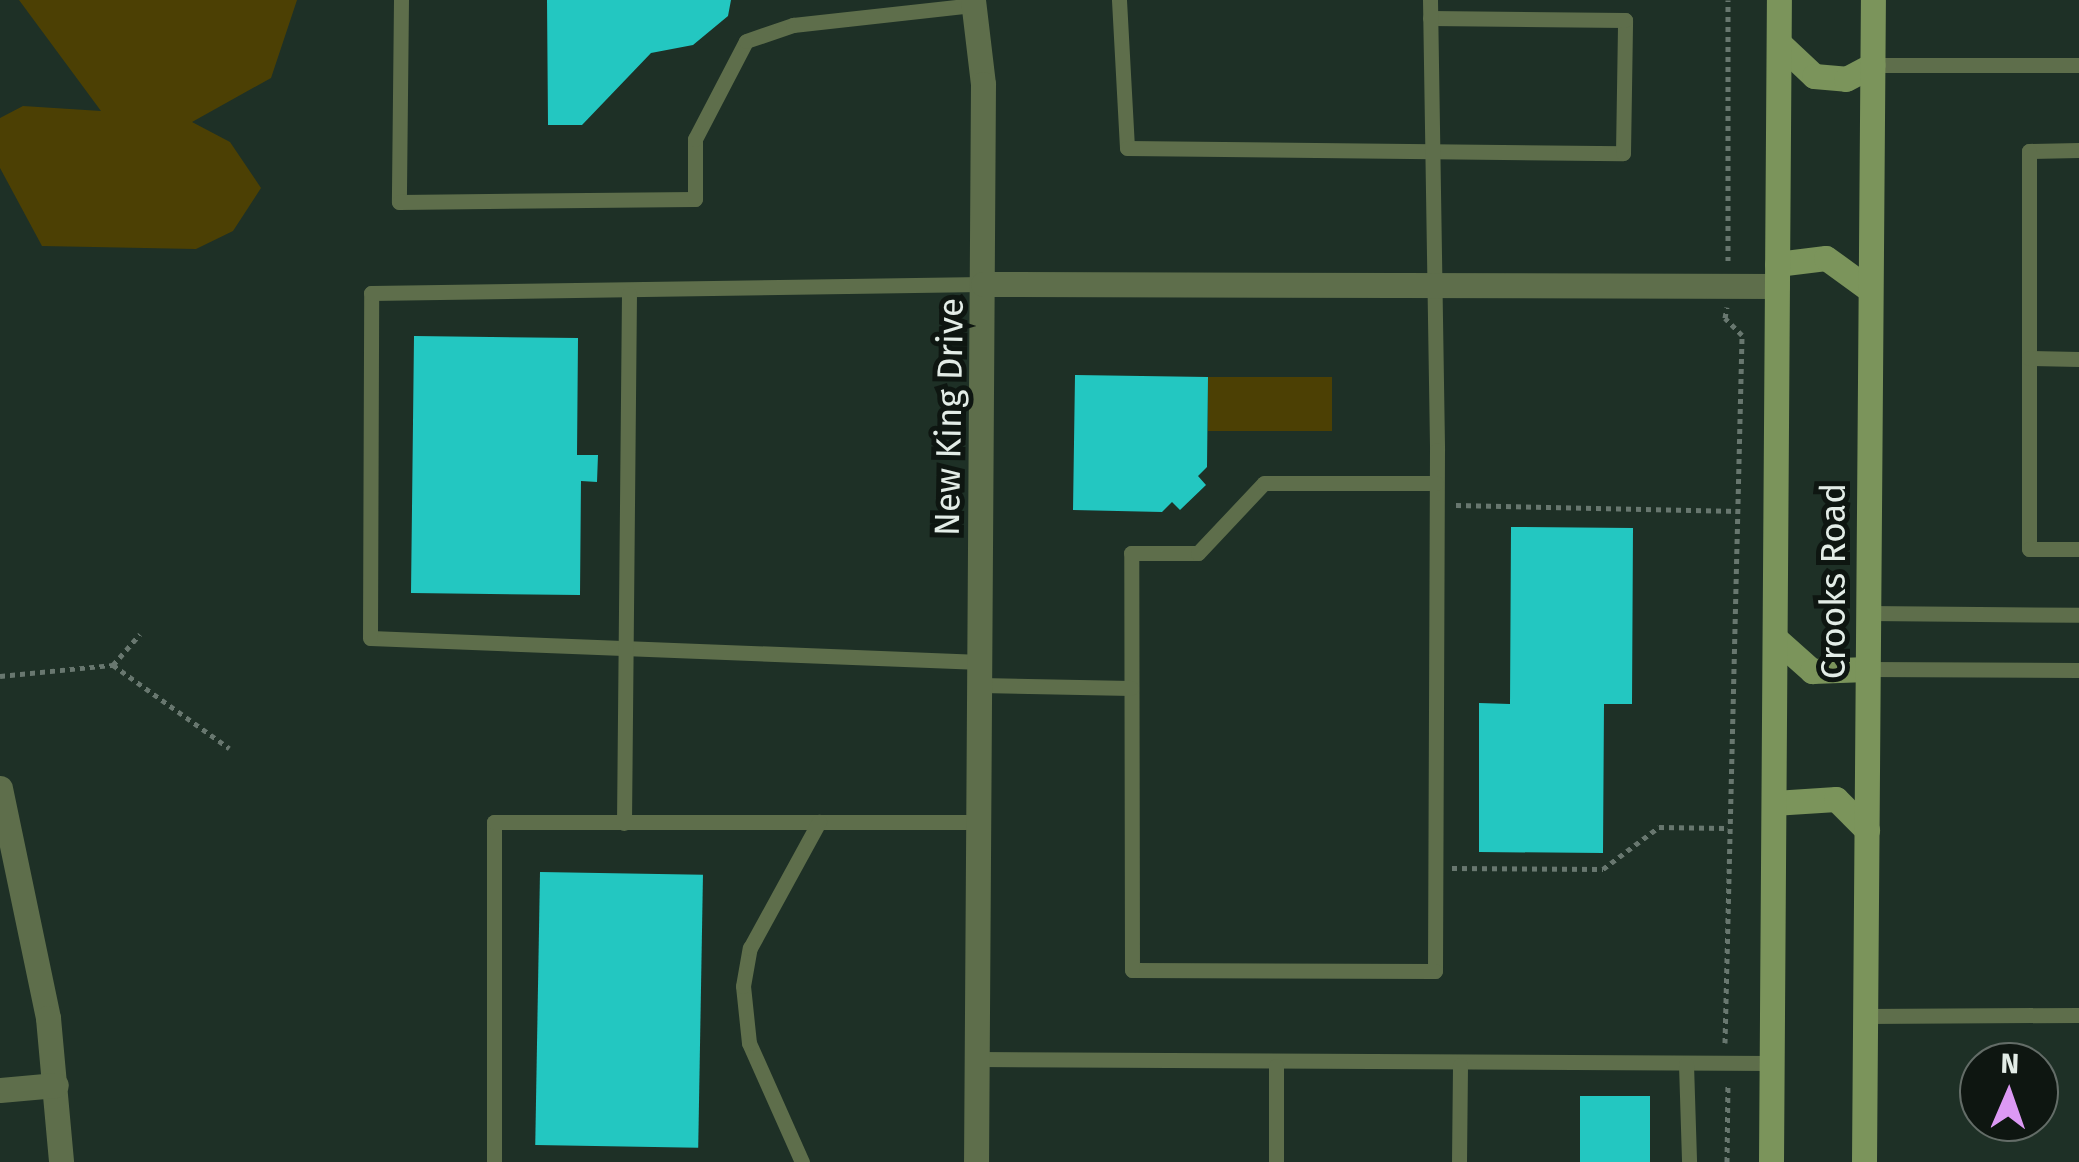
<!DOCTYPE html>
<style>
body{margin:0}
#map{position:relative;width:2079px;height:1162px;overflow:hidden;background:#1e3026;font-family:"Fira Sans",sans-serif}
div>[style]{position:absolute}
.green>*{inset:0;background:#4c4004;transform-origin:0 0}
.building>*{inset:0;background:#23c7c1;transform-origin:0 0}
.path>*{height:5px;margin-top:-2.5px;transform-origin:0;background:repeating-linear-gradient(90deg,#68776f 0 5px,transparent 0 10px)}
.service>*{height:15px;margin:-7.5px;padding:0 7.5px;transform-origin:7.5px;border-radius:7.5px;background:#5e6e4b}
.minor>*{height:25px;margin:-12.5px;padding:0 12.5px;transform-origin:12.5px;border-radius:12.5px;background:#5e6e4b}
.secondary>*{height:25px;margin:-12.5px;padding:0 12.5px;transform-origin:12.5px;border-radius:12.5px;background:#7b945b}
span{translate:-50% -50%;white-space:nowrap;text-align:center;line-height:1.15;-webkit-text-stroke:10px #0e1611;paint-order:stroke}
.street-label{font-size:35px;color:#e3ede7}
.north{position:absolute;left:1959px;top:1042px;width:100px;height:100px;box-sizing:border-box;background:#0e1611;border:2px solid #636c67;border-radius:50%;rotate:2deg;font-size:28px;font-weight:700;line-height:40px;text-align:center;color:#e3ede7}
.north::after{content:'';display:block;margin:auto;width:35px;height:45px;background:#dc99f4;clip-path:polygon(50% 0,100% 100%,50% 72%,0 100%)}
</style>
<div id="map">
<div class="green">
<i style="clip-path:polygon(19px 0,297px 0,271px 78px,192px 122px,230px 142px,261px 188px,233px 231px,196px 249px,42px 246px,0 168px,0 118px,23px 106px,101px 111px)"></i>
<i style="left:1208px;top:377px;width:124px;height:54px"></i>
</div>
<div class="building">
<i style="clip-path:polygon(547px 0,731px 0,728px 16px,693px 45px,651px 53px,582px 125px,548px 125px)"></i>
<i style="clip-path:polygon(414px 336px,578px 338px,577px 455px,598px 455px,597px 482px,581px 481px,580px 595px,411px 593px)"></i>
<i style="clip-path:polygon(1075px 375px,1208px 377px,1207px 467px,1198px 476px,1206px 485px,1180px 510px,1172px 502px,1162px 512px,1073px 510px)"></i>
<i style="clip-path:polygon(1511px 527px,1633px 528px,1632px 704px,1604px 704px,1603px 853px,1479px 852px,1479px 703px,1510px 704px)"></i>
<i style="left:540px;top:872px;width:163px;height:273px;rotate:1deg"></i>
<i style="left:1580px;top:1096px;width:70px;height:66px"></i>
</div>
<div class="path">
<i style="left:1728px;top:261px;width:261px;rotate:-90deg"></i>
<i style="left:1456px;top:505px;width:283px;rotate:1.2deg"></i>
<i style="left:113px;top:665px;width:143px;rotate:35.6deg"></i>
<i style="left:0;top:676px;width:114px;rotate:-5.6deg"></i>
<i style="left:113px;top:665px;width:41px;rotate:-48.9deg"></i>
<i style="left:1452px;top:868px;width:151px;rotate:0.4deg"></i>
<i style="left:1603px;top:869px;width:70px;rotate:-36.9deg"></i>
<i style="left:1659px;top:827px;width:67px;rotate:0.9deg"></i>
<i style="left:1725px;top:1043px;width:708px;rotate:-88.62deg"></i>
<i style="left:1742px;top:335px;width:24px;rotate:-135deg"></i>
<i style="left:1725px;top:318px;width:11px;rotate:-80deg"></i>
<i style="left:1727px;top:1162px;width:78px;rotate:-89.3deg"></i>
</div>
<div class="service">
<i style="left:401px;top:0;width:202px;rotate:90.6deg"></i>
<i style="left:399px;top:202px;width:296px;rotate:-0.6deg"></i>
<i style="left:695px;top:199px;width:60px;rotate:-90deg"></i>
<i style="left:695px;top:139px;width:110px;rotate:-62.5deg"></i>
<i style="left:746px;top:41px;width:50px;rotate:-18.8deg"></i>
<i style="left:793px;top:25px;width:183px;rotate:-6.3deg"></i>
<i style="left:1119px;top:0;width:148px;rotate:86.9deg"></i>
<i style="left:1127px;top:148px;width:496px;rotate:0.6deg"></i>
<i style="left:1623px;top:153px;width:133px;rotate:-89.1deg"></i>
<i style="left:1625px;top:20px;width:195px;rotate:-179.4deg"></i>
<i style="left:1430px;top:0;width:450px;rotate:89.1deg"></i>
<i style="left:1437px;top:450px;width:521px;rotate:90.22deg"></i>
<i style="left:1435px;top:971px;width:303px;rotate:-179.8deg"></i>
<i style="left:1132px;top:970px;width:417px;rotate:-90.1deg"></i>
<i style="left:1131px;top:553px;width:67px"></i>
<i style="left:1198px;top:553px;width:96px;rotate:-46.7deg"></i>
<i style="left:1264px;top:483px;width:172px"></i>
<i style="left:1872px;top:65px;width:207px"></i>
<i style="left:2079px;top:150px;width:50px;rotate:178.9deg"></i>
<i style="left:2029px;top:151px;width:398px;rotate:90deg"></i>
<i style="left:2029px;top:549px;width:50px"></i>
<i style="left:2029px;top:358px;width:50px;rotate:1.1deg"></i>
<i style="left:1868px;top:613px;width:211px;rotate:0.5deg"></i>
<i style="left:981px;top:662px;width:611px;rotate:-177.75deg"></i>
<i style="left:370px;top:638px;width:345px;rotate:-89.8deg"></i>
<i style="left:371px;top:293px;width:612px;rotate:-0.84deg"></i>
<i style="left:1867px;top:669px;width:212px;rotate:0.3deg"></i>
<i style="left:981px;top:685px;width:150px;rotate:1.1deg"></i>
<i style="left:624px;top:823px;width:529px;rotate:-89.46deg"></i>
<i style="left:1865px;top:1016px;width:214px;rotate:-0.3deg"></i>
<i style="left:977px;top:1059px;width:796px;rotate:0.29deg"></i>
<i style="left:1686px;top:1064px;width:98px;rotate:88.2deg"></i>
<i style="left:494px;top:1162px;width:340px;rotate:-90deg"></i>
<i style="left:494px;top:822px;width:487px"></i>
<i style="left:802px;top:1162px;width:130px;rotate:-114deg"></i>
<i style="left:749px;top:1043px;width:57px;rotate:-96deg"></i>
<i style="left:743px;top:986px;width:39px;rotate:-80deg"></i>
<i style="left:750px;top:948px;width:144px;rotate:-61.3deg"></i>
<i style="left:1276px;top:1162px;width:96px;rotate:-90deg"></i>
<i style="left:1459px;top:1162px;width:97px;rotate:-89.4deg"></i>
</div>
<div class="minor">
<i style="left:973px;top:0;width:85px;rotate:83.2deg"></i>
<i style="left:983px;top:84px;width:1078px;rotate:90.37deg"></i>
<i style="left:983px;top:284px;width:794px;rotate:0.14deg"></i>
<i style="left:0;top:788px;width:235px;rotate:78.2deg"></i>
<i style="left:48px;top:1018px;width:145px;rotate:84.8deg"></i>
<i style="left:0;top:1090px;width:56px;rotate:-5.1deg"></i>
</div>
<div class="secondary">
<i style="left:1779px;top:43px;width:48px;rotate:43.3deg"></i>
<i style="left:1814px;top:76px;width:32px;rotate:5deg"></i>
<i style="left:1846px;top:79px;width:30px;rotate:-28deg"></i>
<i style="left:1777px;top:264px;width:49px;rotate:-7deg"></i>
<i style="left:1826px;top:258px;width:54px;rotate:36deg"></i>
<i style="left:1775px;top:638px;width:50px;rotate:41.7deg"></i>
<i style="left:1812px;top:671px;width:55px;rotate:-2.1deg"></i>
<i style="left:1774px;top:803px;width:62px;rotate:-3.7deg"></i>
<i style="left:1836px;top:799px;width:44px;rotate:45deg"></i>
<i style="left:1771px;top:1162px;width:1162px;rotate:-89.61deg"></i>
<i style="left:1864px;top:1162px;width:1162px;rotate:-89.56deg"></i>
</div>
<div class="street-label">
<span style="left:949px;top:417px;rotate:-89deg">New King Drive</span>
<span style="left:1833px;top:581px;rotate:-90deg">Crooks Road</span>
</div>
<div class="north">N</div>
</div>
